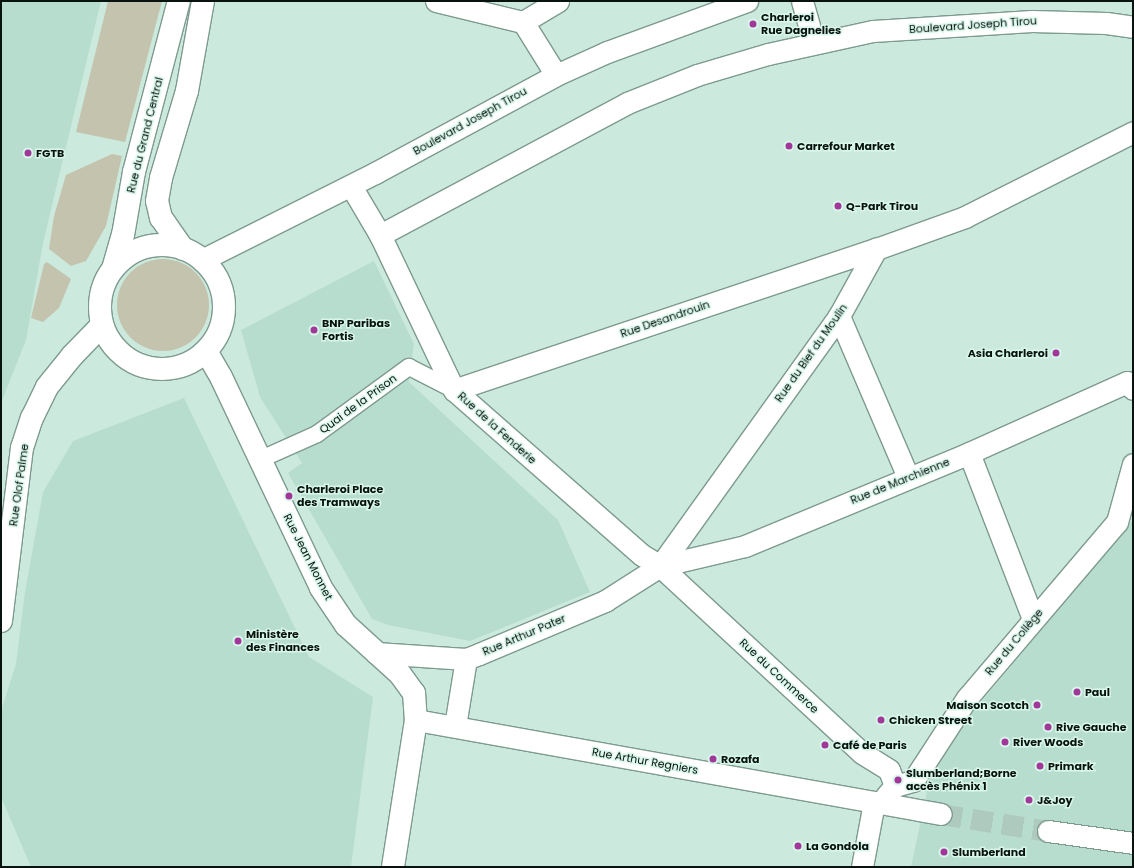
<!DOCTYPE html>
<meta charset="utf-8">
<style>
body{margin:0}
#map{position:relative;width:1134px;height:868px;overflow:hidden;background:#cbe9dd;font-family:Poppins,sans-serif}
div>[style]{position:absolute}
.built>*{inset:0;background:#b7ddce}
.green>*{inset:0;background:#c4c3ae}
.round{border-radius:50%}
.minor-tunnel>*{height:21px;margin-top:-10.5px;transform-origin:0;background:repeating-linear-gradient(90deg,#aec9be 0 21px,transparent 0 31px)}
.roads{filter:drop-shadow(1px 0 #7e9a8f) drop-shadow(-1px 0 #7e9a8f) drop-shadow(0 1px #7e9a8f) drop-shadow(0 -1px #7e9a8f)}
.pedestrian>*{height:16px;margin:-8px;padding:0 8px;transform-origin:8px;border-radius:8px;background:#fff}
.minor>*{height:21px;margin:-10.5px;padding:0 10.5px;transform-origin:10.5px;border-radius:10.5px;background:#fff}
.primary>*{height:22px;margin:-11px;padding:0 11px;transform-origin:11px;border-radius:11px;background:#fff}
.primary>.ring{margin:-11px;padding:0;box-sizing:content-box;background:none;border:22px solid #fff;border-radius:50%}
.dots>*{width:11px;height:11px;translate:-50% -50%;box-sizing:border-box;border:2px solid #d8f6ea;border-radius:50%}
span{translate:-50% -50%;white-space:nowrap;text-align:center;line-height:1.15;-webkit-text-stroke:3px #d8f6ea;paint-order:stroke}
.poi-label{font-size:11px;color:#08130f;font-weight:700}
.left{translate:0 -50%;text-align:left}
.right{translate:-100% -50%;text-align:right}
.street-label{font-size:11px;color:#08130f}
.frame{position:absolute;inset:0;border:2px solid #08130f;pointer-events:none}
</style>
<div id="map">
<div class="built">
<i style="clip-path:polygon(1px 1px,101px 1px,43px 243px,26px 340px,1px 403px)"></i>
<i style="clip-path:polygon(374px 261px,414px 344px,409px 382px,558px 520px,590px 592px,470px 641px,388px 625px,372px 619px,288px 473px,302px 463px,260px 397px,241px 330px)"></i>
<i style="clip-path:polygon(184px 398px,309px 657px,373px 697px,351px 867px,31px 867px,1px 797px,1px 711px,16px 664px,25px 592px,43px 492px,73px 441px)"></i>
<i style="clip-path:polygon(1133px 520px,1133px 867px,911px 867px,927px 792px,919px 777px)"></i>
</div>
<div class="green">
<i style="clip-path:polygon(108px 1px,162px 1px,125px 142px,76px 132px)"></i>
<i style="clip-path:polygon(112px 154px,122px 156px,106px 226px,86px 261px,71px 266px,49px 249px,54px 216px,66px 175px)"></i>
<i class="round" style="left:117px;top:259px;width:92px;height:92px"></i>
<i style="clip-path:polygon(47px 262px,71px 279px,59px 308px,43px 322px,31px 318px,44px 264px)"></i>
</div>
<div class="minor-tunnel">
<i style="left:941px;top:814px;width:108px;rotate:9deg"></i>
</div>
<div class="roads">
<div class="pedestrian">
<i style="left:259px;top:460px;width:64px;rotate:-24.1deg"></i>
<i style="left:317px;top:434px;width:114px;rotate:-36.1deg"></i>
<i style="left:409px;top:367px;width:51px;rotate:27.1deg"></i>
</div>
<div class="minor">
<i style="left:436px;top:1px;width:89px;rotate:13.6deg"></i>
<i style="left:802px;top:1px;width:44px;rotate:74.1deg"></i>
<i style="left:523px;top:22px;width:62px;rotate:58.1deg"></i>
<i style="left:523px;top:22px;width:41px;rotate:-31deg"></i>
<i style="left:351px;top:186px;width:57px;rotate:59.4deg"></i>
<i style="left:380px;top:235px;width:172px;rotate:64.5deg"></i>
<i style="left:454px;top:390px;width:250px;rotate:41.3deg"></i>
<i style="left:642px;top:555px;width:21px;rotate:31deg"></i>
<i style="left:660px;top:566px;width:275px;rotate:42.8deg"></i>
<i style="left:862px;top:753px;width:32px;rotate:32deg"></i>
<i style="left:889px;top:770px;width:17px;rotate:69deg"></i>
<i style="left:380px;top:235px;width:280px;rotate:-28.1deg"></i>
<i style="left:627px;top:103px;width:75px;rotate:-21.8deg"></i>
<i style="left:697px;top:75px;width:74px;rotate:-16.5deg"></i>
<i style="left:768px;top:54px;width:107px;rotate:-12.4deg"></i>
<i style="left:873px;top:31px;width:159px;rotate:-3.6deg"></i>
<i style="left:1032px;top:21px;width:74px;rotate:1.5deg"></i>
<i style="left:1106px;top:23px;width:27px;rotate:8deg"></i>
<i style="left:202px;top:260px;width:194px;rotate:-26.7deg"></i>
<i style="left:375px;top:173px;width:206px;rotate:-28.4deg"></i>
<i style="left:556px;top:75px;width:56px;rotate:-24.3deg"></i>
<i style="left:607px;top:52px;width:149px;rotate:-20deg"></i>
<i style="left:839px;top:316px;width:175px;rotate:66.8deg"></i>
<i style="left:454px;top:390px;width:445px;rotate:-18.5deg"></i>
<i style="left:876px;top:249px;width:95px;rotate:-19.8deg"></i>
<i style="left:965px;top:217px;width:188px;rotate:-26.8deg"></i>
<i style="left:969px;top:453px;width:178px;rotate:68.9deg"></i>
<i style="left:660px;top:566px;width:307px;rotate:-54.4deg"></i>
<i style="left:839px;top:316px;width:77px;rotate:-61.1deg"></i>
<i style="left:376px;top:653px;width:90px;rotate:3.8deg"></i>
<i style="left:466px;top:659px;width:14px;rotate:-21deg"></i>
<i style="left:479px;top:654px;width:137px;rotate:-22.8deg"></i>
<i style="left:605px;top:601px;width:65px;rotate:-32.5deg"></i>
<i style="left:660px;top:566px;width:87px;rotate:-13.2deg"></i>
<i style="left:745px;top:546px;width:243px;rotate:-22.5deg"></i>
<i style="left:969px;top:453px;width:173px;rotate:-24.2deg"></i>
<i style="left:1127px;top:382px;width:9px;rotate:49deg"></i>
<i style="left:416px;top:720px;width:533px;rotate:10.15deg"></i>
<i style="left:455px;top:726px;width:68px;rotate:-80.7deg"></i>
<i style="left:886px;top:796px;width:13px;rotate:-48deg"></i>
<i style="left:895px;top:786px;width:19px;rotate:-16deg"></i>
<i style="left:913px;top:781px;width:99px;rotate:-57deg"></i>
<i style="left:967px;top:698px;width:231px;rotate:-49.6deg"></i>
<i style="left:1117px;top:522px;width:60px;rotate:-74.6deg"></i>
<i style="left:1048px;top:831px;width:86px;rotate:8deg"></i>
<i style="left:862px;top:867px;width:66px;rotate:-79.5deg"></i>
</div>
<div class="primary">
<i class="ring" style="left:100px;top:245px;width:102px;height:102px"></i>
<i style="left:183px;top:249px;width:38px;rotate:-125deg"></i>
<i style="left:161px;top:218px;width:17px;rotate:-103deg"></i>
<i style="left:157px;top:201px;width:23px;rotate:-80deg"></i>
<i style="left:161px;top:178px;width:91px;rotate:-73.4deg"></i>
<i style="left:187px;top:91px;width:91px;rotate:-79.9deg"></i>
<i style="left:113px;top:269px;width:35px;rotate:-74deg"></i>
<i style="left:123px;top:235px;width:64px;rotate:-80.1deg"></i>
<i style="left:134px;top:172px;width:177px;rotate:-75.3deg"></i>
<i style="left:206px;top:351px;width:30px;rotate:60deg"></i>
<i style="left:221px;top:377px;width:233px;rotate:64.6deg"></i>
<i style="left:321px;top:588px;width:45px;rotate:56deg"></i>
<i style="left:346px;top:625px;width:73px;rotate:42.2deg"></i>
<i style="left:400px;top:674px;width:24px;rotate:54deg"></i>
<i style="left:414px;top:693px;width:27px;rotate:86deg"></i>
<i style="left:416px;top:720px;width:149px;rotate:98.9deg"></i>
<i style="left:1px;top:621px;width:174px;rotate:-83.1deg"></i>
<i style="left:22px;top:448px;width:32px;rotate:-72deg"></i>
<i style="left:32px;top:418px;width:34px;rotate:-64deg"></i>
<i style="left:47px;top:387px;width:40px;rotate:-51deg"></i>
<i style="left:72px;top:356px;width:43px;rotate:-45.9deg"></i>
</div>
</div>
<div class="dots">
<i style="left:753px;top:24px;background:#a13799"></i>
<i style="left:789px;top:146px;background:#a13799"></i>
<i style="left:28px;top:153px;background:#a13799"></i>
<i style="left:838px;top:206px;background:#a13799"></i>
<i style="left:314px;top:330px;background:#a13799"></i>
<i style="left:1056px;top:353px;background:#a13799"></i>
<i style="left:289px;top:496px;background:#a13799"></i>
<i style="left:238px;top:641px;background:#a13799"></i>
<i style="left:1077px;top:692px;background:#a13799"></i>
<i style="left:1037px;top:705px;background:#a13799"></i>
<i style="left:881px;top:720px;background:#a13799"></i>
<i style="left:1048px;top:727px;background:#a13799"></i>
<i style="left:1005px;top:742px;background:#a13799"></i>
<i style="left:825px;top:745px;background:#a13799"></i>
<i style="left:713px;top:759px;background:#a13799"></i>
<i style="left:1040px;top:766px;background:#a13799"></i>
<i style="left:898px;top:780px;background:#a13799"></i>
<i style="left:1029px;top:800px;background:#a13799"></i>
<i style="left:798px;top:846px;background:#a13799"></i>
<i style="left:944px;top:852px;background:#a13799"></i>
</div>
<div class="poi-label">
<span class="left" style="left:761px;top:24px">Charleroi<br>Rue Dagnelies</span>
<span class="left" style="left:797px;top:146px">Carrefour Market</span>
<span class="left" style="left:36px;top:153px">FGTB</span>
<span class="left" style="left:846px;top:206px">Q-Park Tirou</span>
<span class="left" style="left:322px;top:330px">BNP Paribas<br>Fortis</span>
<span class="right" style="left:1048px;top:353px">Asia Charleroi</span>
<span class="left" style="left:297px;top:496px">Charleroi Place<br>des Tramways</span>
<span class="left" style="left:246px;top:641px">Ministère<br>des Finances</span>
<span class="left" style="left:1085px;top:692px">Paul</span>
<span class="right" style="left:1029px;top:705px">Maison Scotch</span>
<span class="left" style="left:889px;top:720px">Chicken Street</span>
<span class="left" style="left:1056px;top:727px">Rive Gauche</span>
<span class="left" style="left:1013px;top:742px">River Woods</span>
<span class="left" style="left:833px;top:745px">Café de Paris</span>
<span class="left" style="left:721px;top:759px">Rozafa</span>
<span class="left" style="left:1048px;top:766px">Primark</span>
<span class="left" style="left:906px;top:780px">Slumberland;Borne<br>accès Phénix 1</span>
<span class="left" style="left:1037px;top:800px">J&amp;Joy</span>
<span class="left" style="left:806px;top:846px">La Gondola</span>
<span class="left" style="left:952px;top:852px">Slumberland</span>
</div>
<div class="street-label">
<span style="left:973px;top:25px;rotate:-4deg">Boulevard Joseph Tirou</span>
<span style="left:470px;top:121px;rotate:-29deg">Boulevard Joseph Tirou</span>
<span style="left:145px;top:135px;rotate:-76deg">Rue du Grand Central</span>
<span style="left:665px;top:319px;rotate:-19deg">Rue Desandrouin</span>
<span style="left:811px;top:353px;rotate:-55deg">Rue du Bief du Moulin</span>
<span style="left:358px;top:404px;rotate:-36deg">Quai de la Prison</span>
<span style="left:497px;top:428px;rotate:42deg">Rue de la Fenderie</span>
<span style="left:900px;top:481px;rotate:-22deg">Rue de Marchienne</span>
<span style="left:19px;top:485px;rotate:-82deg">Rue Olof Palme</span>
<span style="left:308px;top:557px;rotate:63deg">Rue Jean Monnet</span>
<span style="left:524px;top:635px;rotate:-23deg">Rue Arthur Pater</span>
<span style="left:1014px;top:642px;rotate:-50deg">Rue du Collège</span>
<span style="left:779px;top:676px;rotate:43deg">Rue du Commerce</span>
<span style="left:645px;top:761px;rotate:10deg">Rue Arthur Regniers</span>
</div>
<div class="frame"></div>
</div>
